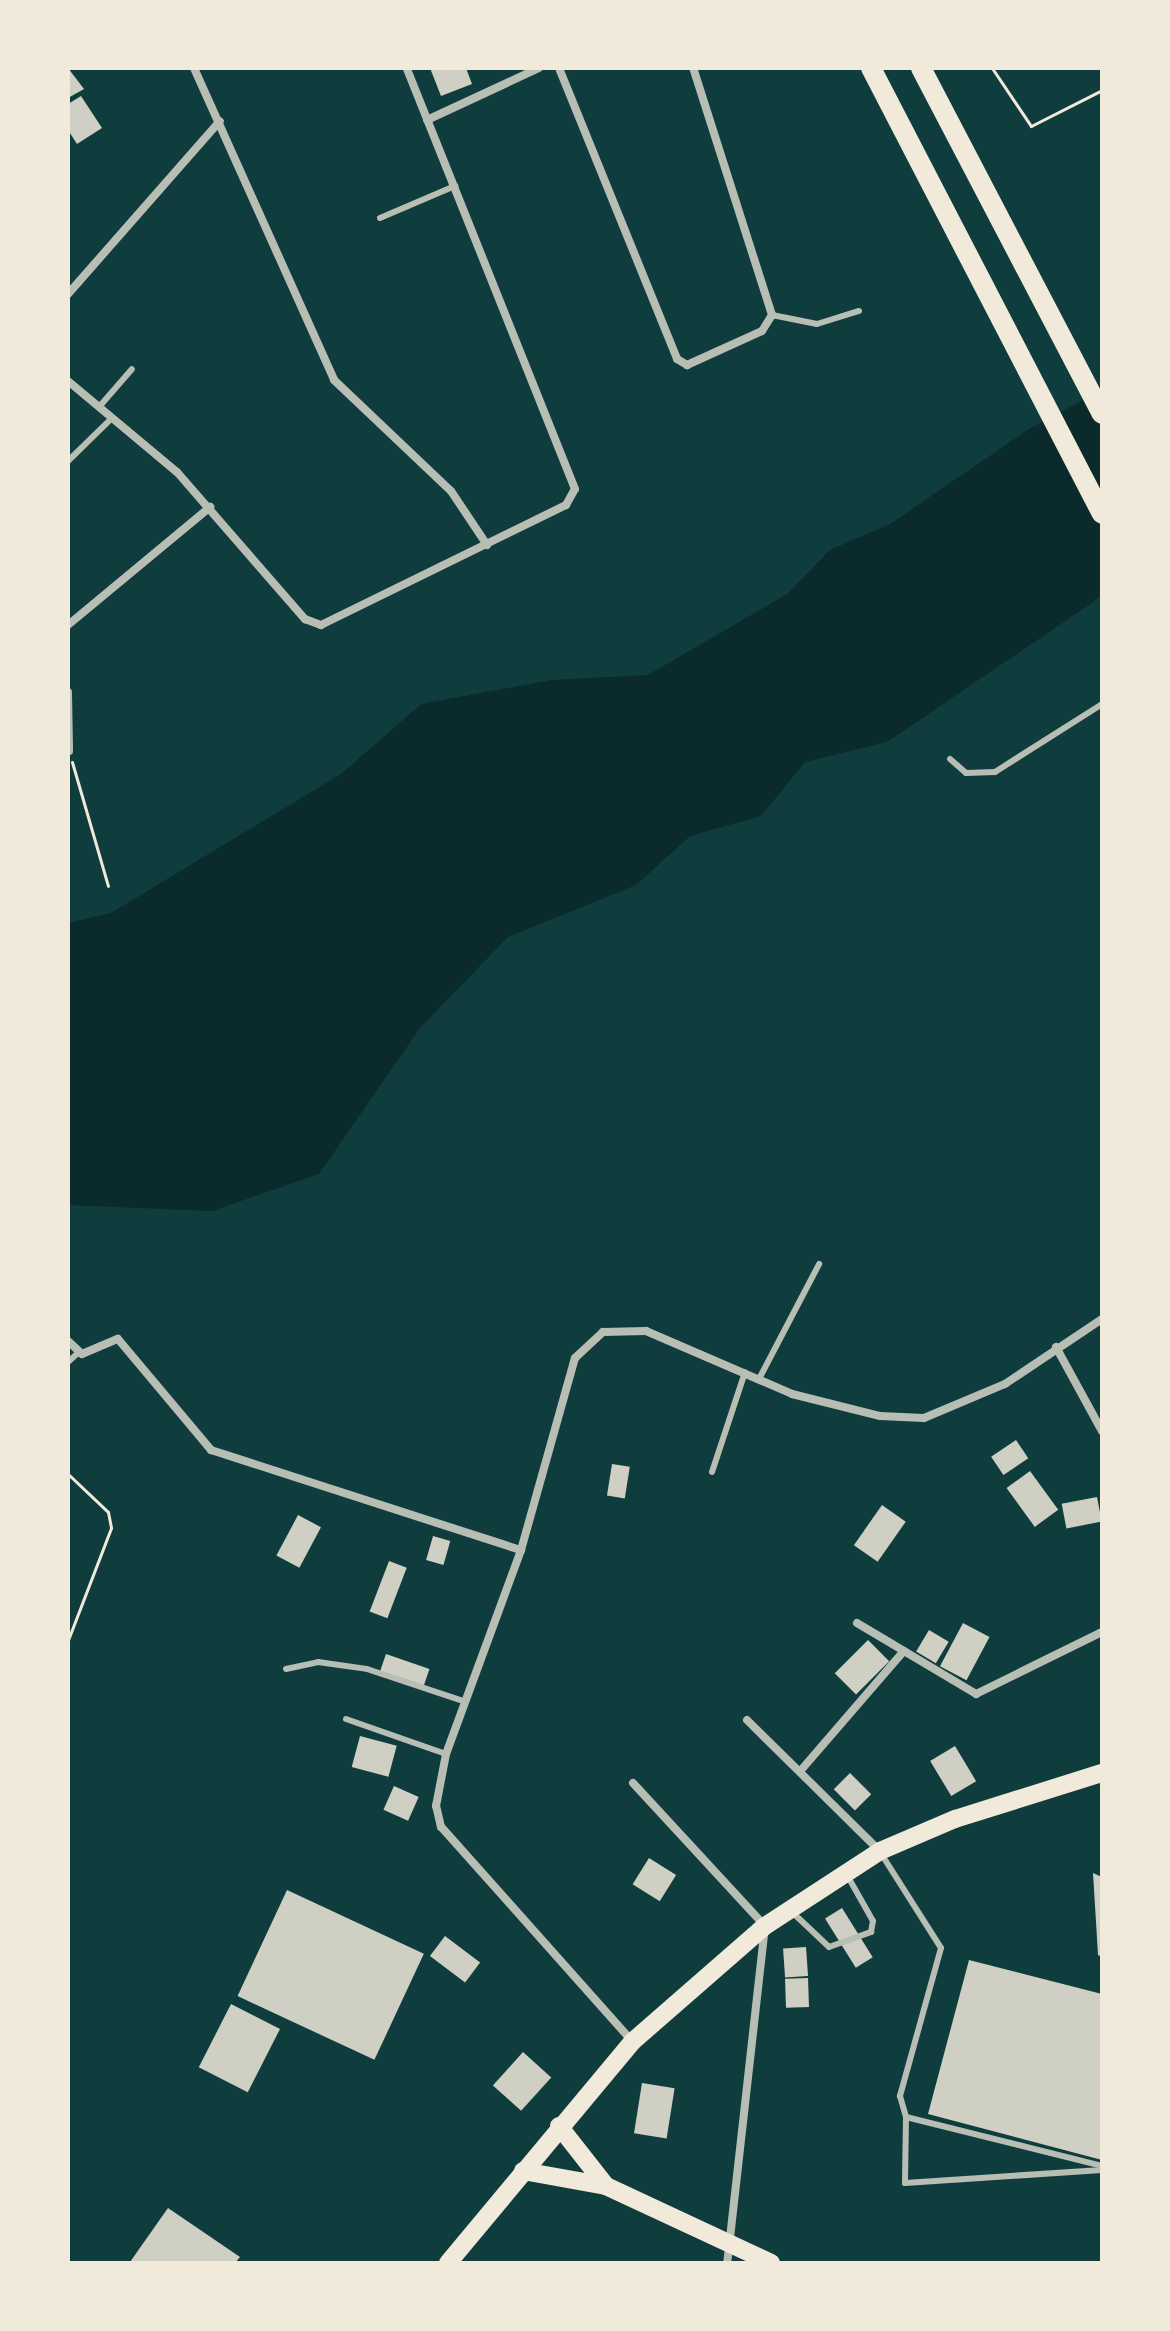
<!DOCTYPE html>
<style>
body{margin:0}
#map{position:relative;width:1170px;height:2331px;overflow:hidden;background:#0f3d3e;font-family:Quicksand,sans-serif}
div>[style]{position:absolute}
.water>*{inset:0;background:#0a2a2b}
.building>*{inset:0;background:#cfcfc3;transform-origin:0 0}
.path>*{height:3px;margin:-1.5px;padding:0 1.5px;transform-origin:1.5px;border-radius:1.5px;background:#f1e9da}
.service>*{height:6px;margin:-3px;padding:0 3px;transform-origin:3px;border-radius:3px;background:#b8beb3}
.minor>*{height:8px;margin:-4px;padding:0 4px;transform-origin:4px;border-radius:4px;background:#b8beb3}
.primary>*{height:18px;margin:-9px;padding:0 9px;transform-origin:9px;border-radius:9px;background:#f1e9da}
.motorway>*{height:20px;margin:-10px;padding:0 10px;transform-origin:10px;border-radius:10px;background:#f1e9da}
span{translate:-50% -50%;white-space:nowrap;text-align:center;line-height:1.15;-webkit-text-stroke:6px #f1e9da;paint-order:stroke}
.frame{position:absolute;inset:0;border:70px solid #f1e9da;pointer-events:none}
</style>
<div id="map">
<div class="water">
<i style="clip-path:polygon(1102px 390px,1102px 595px,1086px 607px,887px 742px,805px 762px,761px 816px,690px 836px,636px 885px,508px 937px,420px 1028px,319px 1174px,212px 1211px,68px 1205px,68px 923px,111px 913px,341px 774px,421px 704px,551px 680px,648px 675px,787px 594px,830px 550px,890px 524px,1029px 429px)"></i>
</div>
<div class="building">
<i style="clip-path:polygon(68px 68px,84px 89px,68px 98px)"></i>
<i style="clip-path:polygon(430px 68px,466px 68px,472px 84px,441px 96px)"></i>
<i style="clip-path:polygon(81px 96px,102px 128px,77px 144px,68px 130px,68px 104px)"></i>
<i style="left:1016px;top:1440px;width:22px;height:30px;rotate:56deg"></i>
<i style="left:612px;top:1464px;width:18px;height:32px;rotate:9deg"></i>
<i style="left:1030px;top:1471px;width:48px;height:29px;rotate:54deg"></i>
<i style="left:1097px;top:1497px;width:25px;height:36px;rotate:79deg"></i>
<i style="left:882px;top:1505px;width:29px;height:49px;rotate:35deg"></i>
<i style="left:298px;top:1515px;width:26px;height:46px;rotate:28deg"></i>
<i style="left:433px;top:1536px;width:18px;height:25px;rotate:16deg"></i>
<i style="left:389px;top:1561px;width:19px;height:54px;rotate:21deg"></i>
<i style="left:963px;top:1623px;width:30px;height:49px;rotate:28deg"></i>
<i style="left:929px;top:1630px;width:23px;height:25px;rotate:31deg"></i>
<i style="left:868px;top:1640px;width:30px;height:47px;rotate:45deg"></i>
<i style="left:386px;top:1654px;width:46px;height:18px;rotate:19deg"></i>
<i style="left:360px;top:1736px;width:38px;height:32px;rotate:15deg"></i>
<i style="left:955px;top:1746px;width:41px;height:29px;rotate:59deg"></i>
<i style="left:850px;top:1773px;width:30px;height:23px;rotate:45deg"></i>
<i style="left:394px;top:1786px;width:27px;height:26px;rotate:24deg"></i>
<i style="left:649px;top:1858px;width:32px;height:31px;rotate:32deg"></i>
<i style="clip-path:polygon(1093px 1873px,1102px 1877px,1102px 1957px,1098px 1955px)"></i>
<i style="left:287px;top:1890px;width:151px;height:117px;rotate:25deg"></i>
<i style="left:842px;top:1908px;width:58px;height:20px;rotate:58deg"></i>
<i style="left:445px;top:1936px;width:44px;height:25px;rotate:37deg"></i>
<i style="left:806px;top:1947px;width:29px;height:23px;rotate:86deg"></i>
<i style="clip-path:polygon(969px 1960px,1102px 1994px,1102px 2160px,928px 2114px)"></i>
<i style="left:808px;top:1978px;width:29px;height:23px;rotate:88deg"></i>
<i style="left:231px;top:2004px;width:55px;height:71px;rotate:27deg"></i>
<i style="left:523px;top:2052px;width:38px;height:45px;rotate:42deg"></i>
<i style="left:642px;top:2083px;width:33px;height:51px;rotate:9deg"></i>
<i style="clip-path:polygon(168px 2208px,240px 2257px,235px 2263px,130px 2262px)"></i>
</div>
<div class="path">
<i style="left:992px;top:68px;width:70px;rotate:56.1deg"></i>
<i style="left:1031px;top:126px;width:80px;rotate:-26.9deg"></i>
<i style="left:72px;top:762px;width:129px;rotate:73.8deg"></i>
<i style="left:68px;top:1474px;width:55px;rotate:43.5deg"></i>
<i style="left:108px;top:1512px;width:16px;rotate:79deg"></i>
<i style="left:111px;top:1528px;width:120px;rotate:111deg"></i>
</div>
<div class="service">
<i style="left:380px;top:218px;width:82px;rotate:-23.1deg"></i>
<i style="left:772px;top:315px;width:46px;rotate:11.3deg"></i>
<i style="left:817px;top:324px;width:44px;rotate:-17.2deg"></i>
<i style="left:99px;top:407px;width:50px;rotate:-49deg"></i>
<i style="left:68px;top:461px;width:62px;rotate:-44.3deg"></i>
<i style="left:950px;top:759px;width:21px;rotate:41deg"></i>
<i style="left:966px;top:773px;width:29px;rotate:-2deg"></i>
<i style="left:995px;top:772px;width:127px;rotate:-32.4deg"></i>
<i style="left:68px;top:1362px;width:13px;rotate:-42deg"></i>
<i style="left:759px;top:1379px;width:130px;rotate:-62.4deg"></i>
<i style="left:712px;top:1472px;width:105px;rotate:-71.7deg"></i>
<i style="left:286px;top:1669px;width:33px;rotate:-12deg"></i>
<i style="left:318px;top:1662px;width:49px;rotate:8.1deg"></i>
<i style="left:367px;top:1669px;width:101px;rotate:18.4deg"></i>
<i style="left:346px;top:1719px;width:106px;rotate:19.3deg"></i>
<i style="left:882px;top:1855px;width:110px;rotate:57.6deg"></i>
<i style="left:941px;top:1948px;width:154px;rotate:105.5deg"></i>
<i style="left:900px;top:2096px;width:22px;rotate:74deg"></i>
<i style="left:906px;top:2117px;width:202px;rotate:14deg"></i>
<i style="left:792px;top:1912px;width:51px;rotate:43.4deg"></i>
<i style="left:829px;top:1947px;width:45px;rotate:-19.7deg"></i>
<i style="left:871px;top:1932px;width:11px;rotate:-80deg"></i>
<i style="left:873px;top:1921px;width:53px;rotate:-119.5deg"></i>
<i style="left:906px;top:2117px;width:66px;rotate:90.9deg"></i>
<i style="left:905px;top:2183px;width:197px;rotate:-3.8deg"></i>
</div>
<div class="minor">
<i style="left:194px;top:68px;width:342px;rotate:65.8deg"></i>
<i style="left:334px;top:380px;width:161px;rotate:43.5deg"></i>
<i style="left:451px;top:491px;width:65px;rotate:56.3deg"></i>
<i style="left:559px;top:68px;width:314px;rotate:67.9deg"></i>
<i style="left:677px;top:359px;width:12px;rotate:31deg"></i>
<i style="left:687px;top:365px;width:82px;rotate:-24.4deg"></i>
<i style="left:762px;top:331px;width:19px;rotate:-58deg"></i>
<i style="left:772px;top:315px;width:259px;rotate:-107.7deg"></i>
<i style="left:427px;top:120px;width:123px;rotate:-24.9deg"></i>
<i style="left:68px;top:294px;width:230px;rotate:-48.7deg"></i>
<i style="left:68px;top:381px;width:142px;rotate:39.9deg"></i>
<i style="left:177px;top:472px;width:195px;rotate:49deg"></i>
<i style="left:305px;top:619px;width:17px;rotate:21deg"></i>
<i style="left:321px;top:625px;width:273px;rotate:-26.1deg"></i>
<i style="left:566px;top:505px;width:18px;rotate:-61deg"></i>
<i style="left:575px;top:489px;width:453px;rotate:-111.8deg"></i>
<i style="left:68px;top:625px;width:185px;rotate:-39.7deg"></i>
<i style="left:68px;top:692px;width:59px;rotate:89deg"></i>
<i style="left:68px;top:1341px;width:19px;rotate:43deg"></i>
<i style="left:82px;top:1354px;width:39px;rotate:-23deg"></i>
<i style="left:118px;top:1339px;width:145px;rotate:50deg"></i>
<i style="left:211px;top:1450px;width:326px;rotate:17.9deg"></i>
<i style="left:1056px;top:1347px;width:96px;rotate:61.3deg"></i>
<i style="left:857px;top:1623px;width:139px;rotate:30.8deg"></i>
<i style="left:976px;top:1694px;width:140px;rotate:-26.2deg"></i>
<i style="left:747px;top:1720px;width:187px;rotate:44.6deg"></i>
<i style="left:802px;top:1769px;width:156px;rotate:-49.2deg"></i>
<i style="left:633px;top:1783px;width:195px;rotate:47.3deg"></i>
<i style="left:765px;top:1926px;width:339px;rotate:96.4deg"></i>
<i style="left:632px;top:2041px;width:287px;rotate:-131.7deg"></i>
<i style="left:441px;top:1827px;width:22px;rotate:-103deg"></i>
<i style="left:436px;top:1806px;width:53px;rotate:-79.1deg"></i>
<i style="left:446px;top:1754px;width:217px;rotate:-69.8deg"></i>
<i style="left:521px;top:1550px;width:199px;rotate:-74.3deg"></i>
<i style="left:575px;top:1358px;width:38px;rotate:-43deg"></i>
<i style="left:603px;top:1332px;width:43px;rotate:-1.3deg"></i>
<i style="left:646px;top:1331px;width:159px;rotate:23.3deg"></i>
<i style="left:792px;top:1394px;width:91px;rotate:14deg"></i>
<i style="left:880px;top:1416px;width:44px;rotate:2.6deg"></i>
<i style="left:924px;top:1418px;width:88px;rotate:-22.8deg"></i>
<i style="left:1005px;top:1384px;width:117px;rotate:-33.8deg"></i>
</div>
<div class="primary">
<i style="left:559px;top:2126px;width:76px;rotate:51.9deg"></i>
<i style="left:523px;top:2171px;width:84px;rotate:10.2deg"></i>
<i style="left:606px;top:2186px;width:182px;rotate:25deg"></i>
<i style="left:448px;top:2263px;width:288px;rotate:-50.2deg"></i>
<i style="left:632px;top:2042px;width:176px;rotate:-41.1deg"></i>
<i style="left:765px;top:1926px;width:137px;rotate:-33.1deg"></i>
<i style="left:880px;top:1851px;width:82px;rotate:-23.1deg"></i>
<i style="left:955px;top:1819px;width:154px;rotate:-17.4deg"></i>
</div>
<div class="motorway">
<i style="left:871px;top:68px;width:502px;rotate:62.62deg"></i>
<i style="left:921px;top:68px;width:390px;rotate:62.4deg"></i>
</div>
<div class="frame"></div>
</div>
